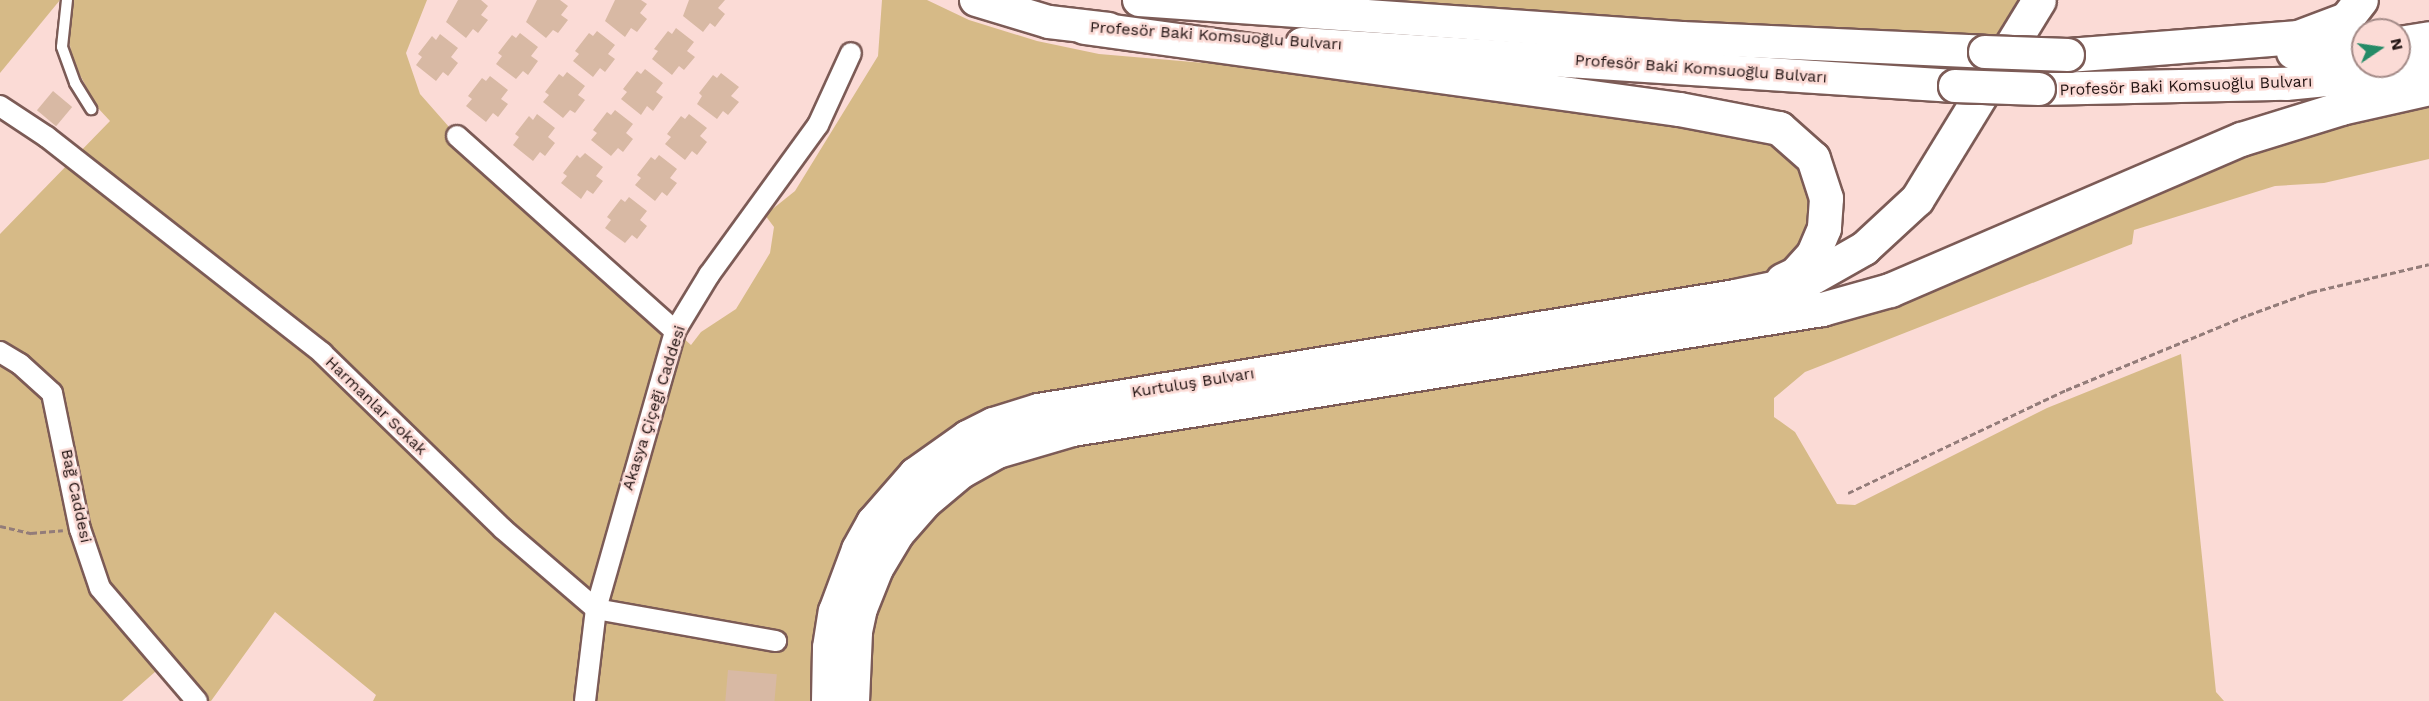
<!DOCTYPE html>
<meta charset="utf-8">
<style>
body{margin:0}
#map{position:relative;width:2429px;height:701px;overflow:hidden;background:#fbdbd6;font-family:"Work Sans",sans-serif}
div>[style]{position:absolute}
.green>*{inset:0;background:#d6ba87}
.building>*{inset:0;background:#d8b9a4;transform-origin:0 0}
.path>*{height:3px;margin-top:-1.5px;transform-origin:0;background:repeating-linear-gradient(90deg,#937c79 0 6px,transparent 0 9px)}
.roads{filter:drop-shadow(2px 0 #7c5b56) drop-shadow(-2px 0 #7c5b56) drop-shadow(0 2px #7c5b56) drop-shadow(0 -2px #7c5b56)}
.lane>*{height:10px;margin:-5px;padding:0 5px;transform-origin:5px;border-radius:5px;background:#fff}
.street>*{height:20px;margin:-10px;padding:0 10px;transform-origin:10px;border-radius:10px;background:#fff}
.primary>*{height:32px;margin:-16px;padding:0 16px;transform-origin:16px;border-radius:16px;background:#fff}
.highway>*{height:33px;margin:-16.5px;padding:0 16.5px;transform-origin:16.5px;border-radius:16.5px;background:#fff}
.bridges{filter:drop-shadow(2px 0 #7c5b56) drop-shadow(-2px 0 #7c5b56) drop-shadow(0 2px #7c5b56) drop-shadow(0 -2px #7c5b56)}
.primary-bridge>*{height:32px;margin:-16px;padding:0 16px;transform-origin:16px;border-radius:16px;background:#fff}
span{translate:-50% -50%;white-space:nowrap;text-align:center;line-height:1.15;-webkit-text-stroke:5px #fbdbd6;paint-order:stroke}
.street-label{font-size:16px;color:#221413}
.north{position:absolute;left:2351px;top:18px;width:60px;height:60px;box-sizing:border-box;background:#fbdbd6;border:2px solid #a48b88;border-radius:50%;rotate:77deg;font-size:16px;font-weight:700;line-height:24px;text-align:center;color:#221413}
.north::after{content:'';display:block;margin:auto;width:21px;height:27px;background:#258b67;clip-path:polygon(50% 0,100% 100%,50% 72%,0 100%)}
</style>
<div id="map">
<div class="green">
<i style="clip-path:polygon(0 0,60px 0,0 73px)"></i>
<i style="clip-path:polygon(74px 0,427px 0,406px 53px,420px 94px,457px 136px,691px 345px,701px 332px,736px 309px,770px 253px,774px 227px,765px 215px,795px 191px,878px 56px,882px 0,927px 0,969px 20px,1037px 41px,1099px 54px,1276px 69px,1760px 137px,1788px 147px,1805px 166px,1817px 219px,1787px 268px,1753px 281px,957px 433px,818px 701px,373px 701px,376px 695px,275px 612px,211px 701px,196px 701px,164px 664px,122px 701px,0 701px,0 234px,110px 121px,97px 107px,72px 60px,69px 38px)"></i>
<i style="clip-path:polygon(1229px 0,2023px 0,2002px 36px,1835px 32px)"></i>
<i style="clip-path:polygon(2429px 101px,2429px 159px,2324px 183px,2275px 186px,2134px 230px,2132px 244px,1805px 372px,1774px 398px,1774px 417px,1795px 432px,1837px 504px,1855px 505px,2047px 408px,2181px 354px,2216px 692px,2224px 701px,866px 701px,869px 631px,883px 589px,908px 542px,943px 506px,985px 474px,1017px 460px,1090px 443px,1805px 328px,2309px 130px)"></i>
</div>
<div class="building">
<i style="clip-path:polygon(458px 0,481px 0,488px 6px,481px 15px,488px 20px,478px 33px,473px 29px,466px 38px,446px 22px)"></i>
<i style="clip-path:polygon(537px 0,560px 0,568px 6px,561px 15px,568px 20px,558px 33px,553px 30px,546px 38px,526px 22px)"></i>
<i style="clip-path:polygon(615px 0,641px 0,647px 4px,640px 13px,647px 19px,637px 32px,631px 28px,625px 37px,605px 21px)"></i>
<i style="clip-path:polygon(689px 0,725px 0,718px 8px,725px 14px,715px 27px,710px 23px,703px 32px,683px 16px)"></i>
<i style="clip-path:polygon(676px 28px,694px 42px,687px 51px,695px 57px,684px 70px,679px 66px,672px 75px,652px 59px,658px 51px,654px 49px,668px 31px,672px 34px)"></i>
<i style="clip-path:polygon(597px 31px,615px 45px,608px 54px,615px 59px,605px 72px,600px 68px,593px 77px,573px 61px,579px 54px,575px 51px,589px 33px,593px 36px)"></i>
<i style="clip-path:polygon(520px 33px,538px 47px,531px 56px,538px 61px,528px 75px,523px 71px,516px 79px,496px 64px,502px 56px,498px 53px,512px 35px,516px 38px)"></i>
<i style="clip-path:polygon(440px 34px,458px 48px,451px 57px,458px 63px,448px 76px,443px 72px,436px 81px,416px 65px,422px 57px,418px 54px,432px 36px,436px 40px)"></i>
<i style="clip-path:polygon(645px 69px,663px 83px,656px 92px,663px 97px,653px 111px,647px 106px,641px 115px,621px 99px,627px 92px,623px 89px,637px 71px,641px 74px)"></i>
<i style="clip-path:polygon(567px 72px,585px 86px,578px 95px,585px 100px,575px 113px,570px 110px,563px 118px,543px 102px,549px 95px,545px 92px,559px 74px,563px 77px)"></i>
<i style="clip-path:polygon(721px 73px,739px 87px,731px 96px,739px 102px,728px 115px,723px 111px,717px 119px,697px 104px,702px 96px,699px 93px,713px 75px,717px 78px)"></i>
<i style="clip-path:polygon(490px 76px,508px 90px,501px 99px,508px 104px,498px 117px,493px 113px,486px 122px,466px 106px,472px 99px,468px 96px,482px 78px,486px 81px)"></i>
<i style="left:53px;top:91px;width:25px;height:25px;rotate:40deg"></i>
<i style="clip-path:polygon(615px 110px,633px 124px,626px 133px,633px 139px,623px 152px,618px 148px,611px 156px,591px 140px,597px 133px,593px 130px,607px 112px,611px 115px)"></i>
<i style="clip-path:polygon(537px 114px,555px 128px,548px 137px,555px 143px,545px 156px,540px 152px,533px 161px,513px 145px,519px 137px,515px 134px,529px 116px,533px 120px)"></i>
<i style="clip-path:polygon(689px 114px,707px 128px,700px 136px,707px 142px,697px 155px,692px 151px,685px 160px,665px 144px,671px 137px,667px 134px,681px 116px,685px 119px)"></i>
<i style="clip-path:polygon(585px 153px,603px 167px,596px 176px,603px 181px,593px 194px,587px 190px,581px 199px,561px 183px,567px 176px,563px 173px,577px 155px,580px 158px)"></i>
<i style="clip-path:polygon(659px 155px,677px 169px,670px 178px,677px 183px,667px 196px,662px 192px,655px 201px,635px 185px,641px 178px,637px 175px,651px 157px,655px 160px)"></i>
<i style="clip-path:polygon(629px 197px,647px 211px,640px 220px,647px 226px,637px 239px,632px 235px,625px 243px,605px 228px,611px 220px,607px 217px,621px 199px,625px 202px)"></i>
<i style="left:728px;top:670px;width:49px;height:31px;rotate:5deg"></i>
</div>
<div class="path">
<i style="left:1848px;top:493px;width:241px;rotate:-25.3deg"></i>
<i style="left:2066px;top:390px;width:197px;rotate:-22.4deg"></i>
<i style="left:2248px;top:315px;width:67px;rotate:-20.1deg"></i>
<i style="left:2311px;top:292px;width:121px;rotate:-13.3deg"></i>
<i style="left:0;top:526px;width:32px;rotate:13deg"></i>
<i style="left:31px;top:533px;width:32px;rotate:-5deg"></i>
</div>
<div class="roads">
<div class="lane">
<i style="left:67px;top:0;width:47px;rotate:96.1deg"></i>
<i style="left:62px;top:47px;width:38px;rotate:70deg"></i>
<i style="left:75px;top:83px;width:31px;rotate:58deg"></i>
</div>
<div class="street">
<i style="left:0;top:106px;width:56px;rotate:33.4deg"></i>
<i style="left:47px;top:137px;width:350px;rotate:38.1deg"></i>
<i style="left:322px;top:353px;width:252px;rotate:44.2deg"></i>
<i style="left:503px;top:529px;width:123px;rotate:40.7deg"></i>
<i style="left:596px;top:609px;width:183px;rotate:10.1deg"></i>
<i style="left:457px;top:136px;width:292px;rotate:41.8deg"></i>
<i style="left:0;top:352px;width:23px;rotate:31deg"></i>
<i style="left:20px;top:364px;width:43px;rotate:42.2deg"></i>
<i style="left:52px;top:393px;width:139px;rotate:78.4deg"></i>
<i style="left:80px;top:529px;width:62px;rotate:71.3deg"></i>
<i style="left:100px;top:588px;width:149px;rotate:49.4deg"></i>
<i style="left:585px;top:701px;width:93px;rotate:-83.2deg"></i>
<i style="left:596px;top:609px;width:289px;rotate:-74.1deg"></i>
<i style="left:675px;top:331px;width:66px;rotate:-58.7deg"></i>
<i style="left:709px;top:275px;width:185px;rotate:-54deg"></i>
<i style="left:818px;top:125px;width:79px;rotate:-65.4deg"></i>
</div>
<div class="primary">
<i style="left:976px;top:0;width:76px;rotate:16.8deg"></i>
<i style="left:1049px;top:22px;width:60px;rotate:6.7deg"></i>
<i style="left:1139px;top:0;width:544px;rotate:4deg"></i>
<i style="left:1682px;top:38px;width:303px;rotate:2.6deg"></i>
<i style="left:1302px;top:44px;width:654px;rotate:3.68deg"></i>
<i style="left:2039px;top:89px;width:247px;rotate:-1.2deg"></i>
<i style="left:2286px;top:84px;width:144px;rotate:-5.6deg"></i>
</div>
<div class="highway">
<i style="left:1084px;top:27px;width:601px;rotate:7.85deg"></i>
<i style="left:1679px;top:109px;width:102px;rotate:10.8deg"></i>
<i style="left:1779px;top:128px;width:45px;rotate:41.4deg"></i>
<i style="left:1813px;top:158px;width:42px;rotate:72deg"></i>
<i style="left:1826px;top:198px;width:30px;rotate:94deg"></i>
<i style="left:1824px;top:228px;width:28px;rotate:113deg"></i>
<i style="left:1813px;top:254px;width:27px;rotate:132deg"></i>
<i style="left:1795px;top:274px;width:14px;rotate:155deg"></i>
<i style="left:2399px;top:43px;width:30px;rotate:-9deg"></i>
<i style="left:2293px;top:52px;width:70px;rotate:-4.9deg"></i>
<i style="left:2068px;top:55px;width:231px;rotate:-4.5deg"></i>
<i style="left:2298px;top:37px;width:51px;rotate:-20.6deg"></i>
<i style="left:2346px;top:19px;width:24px;rotate:-52deg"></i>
<i style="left:828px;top:701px;width:54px;rotate:-88.9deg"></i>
<i style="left:829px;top:647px;width:36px;rotate:-81deg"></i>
<i style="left:835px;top:611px;width:66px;rotate:-69.6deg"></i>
<i style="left:858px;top:549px;width:31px;rotate:-61deg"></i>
<i style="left:873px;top:522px;width:64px;rotate:-48.8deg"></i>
<i style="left:915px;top:474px;width:64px;rotate:-35.4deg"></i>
<i style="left:967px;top:437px;width:29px;rotate:-27deg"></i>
<i style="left:993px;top:424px;width:47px;rotate:-17.3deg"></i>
<i style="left:1038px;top:410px;width:706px;rotate:-9.29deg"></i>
<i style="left:1735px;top:296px;width:73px;rotate:-11.9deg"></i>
<i style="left:1806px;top:281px;width:67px;rotate:-29.6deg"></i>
<i style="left:1864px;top:248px;width:72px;rotate:-42.8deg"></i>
<i style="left:1917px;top:199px;width:233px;rotate:-58.5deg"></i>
<i style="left:852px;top:701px;width:70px;rotate:-87.5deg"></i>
<i style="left:855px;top:631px;width:24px;rotate:-78deg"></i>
<i style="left:860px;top:608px;width:43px;rotate:-68.2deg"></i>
<i style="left:876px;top:568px;width:41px;rotate:-59deg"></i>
<i style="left:897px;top:533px;width:43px;rotate:-48.8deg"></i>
<i style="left:925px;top:501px;width:47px;rotate:-39.8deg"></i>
<i style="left:961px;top:471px;width:41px;rotate:-29.1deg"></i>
<i style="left:997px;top:451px;width:78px;rotate:-16.3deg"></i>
<i style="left:1072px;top:429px;width:760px;rotate:-9.09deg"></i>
<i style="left:1822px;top:309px;width:71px;rotate:-15.6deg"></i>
<i style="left:1890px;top:290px;width:382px;rotate:-23.3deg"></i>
<i style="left:2241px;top:139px;width:105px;rotate:-17.2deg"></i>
<i style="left:2341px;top:108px;width:90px;rotate:-12.8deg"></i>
</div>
</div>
<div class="bridges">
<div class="primary-bridge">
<i style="left:1985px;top:52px;width:83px;rotate:2.1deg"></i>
<i style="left:1955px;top:86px;width:84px;rotate:2deg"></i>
</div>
</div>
<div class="street-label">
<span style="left:1216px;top:36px;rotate:4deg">Profesör Baki Komsuoğlu Bulvarı</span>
<span style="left:1701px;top:69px;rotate:4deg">Profesör Baki Komsuoğlu Bulvarı</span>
<span style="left:2186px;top:86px;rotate:-2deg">Profesör Baki Komsuoğlu Bulvarı</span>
<span style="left:1193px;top:383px;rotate:-9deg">Kurtuluş Bulvarı</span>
<span style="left:376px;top:406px;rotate:44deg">Harmanlar Sokak</span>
<span style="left:654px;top:408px;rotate:-72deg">Akasya Çiçeği Caddesi</span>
<span style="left:76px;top:496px;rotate:78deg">Bağ Caddesi</span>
</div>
<div class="north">N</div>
</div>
